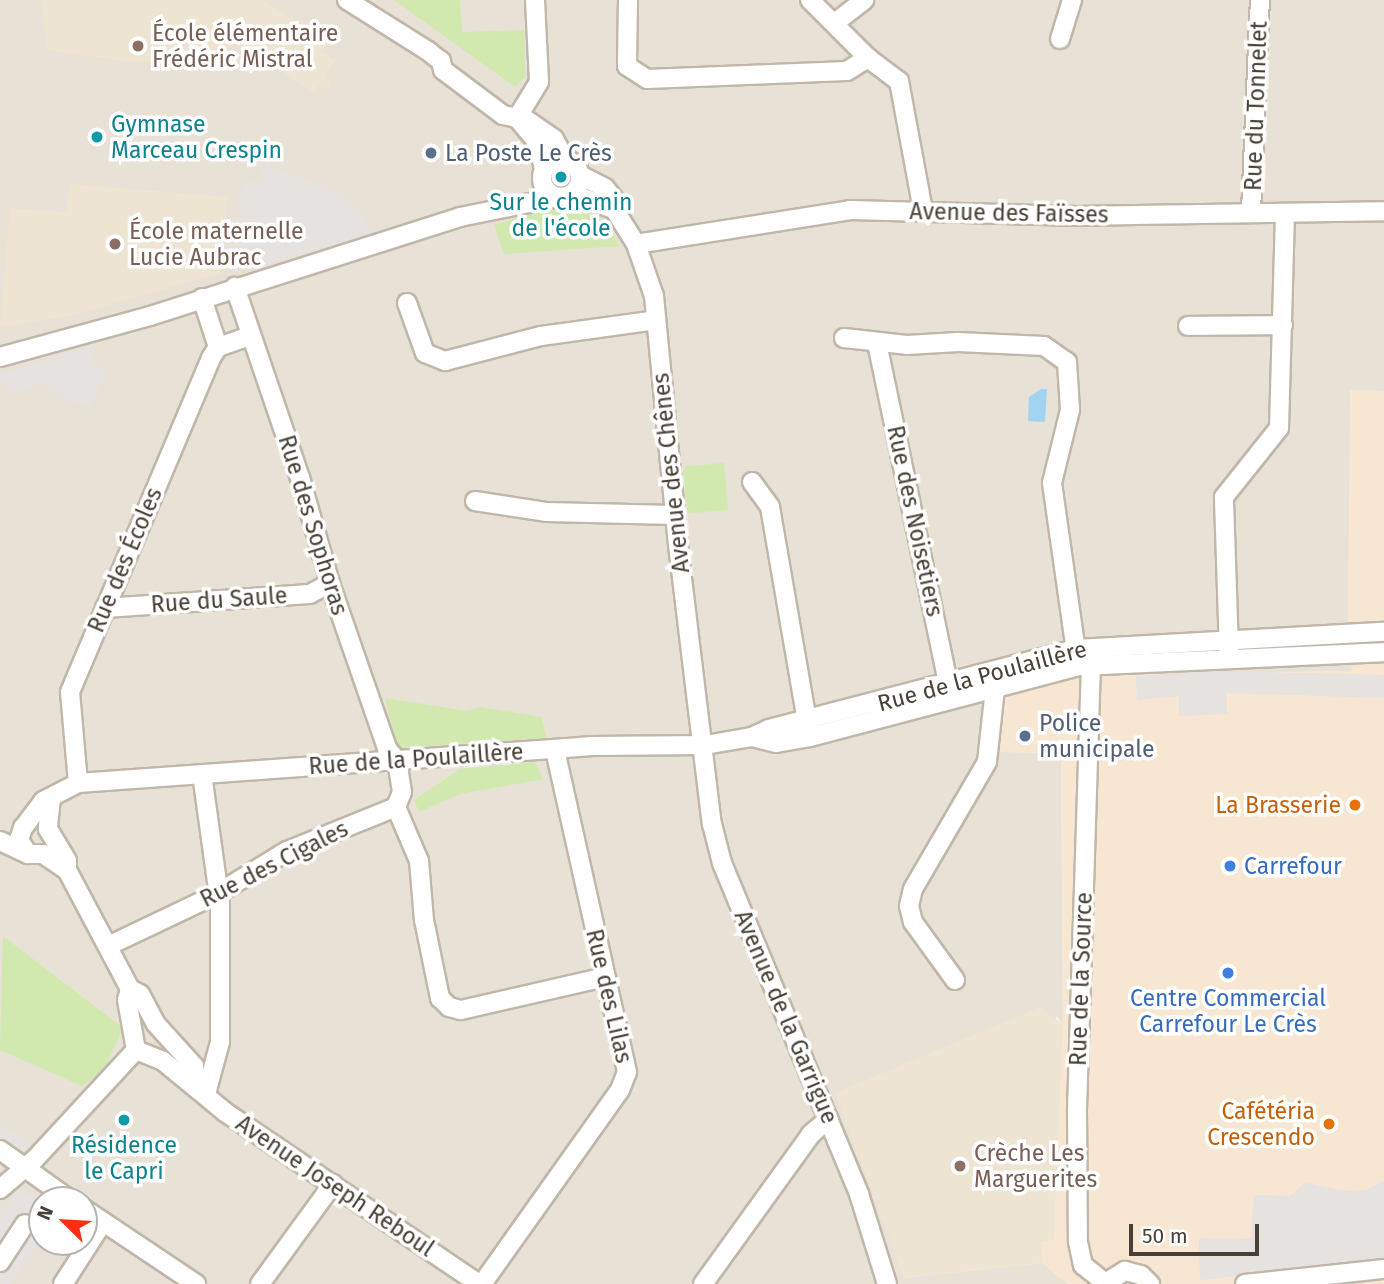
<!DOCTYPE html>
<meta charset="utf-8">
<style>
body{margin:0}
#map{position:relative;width:1384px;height:1284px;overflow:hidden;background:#f4f0e7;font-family:"Fira Sans",sans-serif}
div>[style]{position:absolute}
.residential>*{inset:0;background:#e8e1d5}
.commercial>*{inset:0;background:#f6e6d2}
.education>*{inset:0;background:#ede4d1}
.green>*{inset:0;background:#d1e9af;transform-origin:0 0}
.parking>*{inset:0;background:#e5e2df}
.water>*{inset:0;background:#a2d4f2}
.roads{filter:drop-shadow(2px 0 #c0b7a9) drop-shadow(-2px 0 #c0b7a9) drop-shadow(0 2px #c0b7a9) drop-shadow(0 -2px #c0b7a9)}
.street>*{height:18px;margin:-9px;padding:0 9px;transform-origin:9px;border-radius:9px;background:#fff}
.street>.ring{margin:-9px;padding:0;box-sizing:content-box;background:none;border:18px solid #fff;border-radius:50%}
.dots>*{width:19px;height:19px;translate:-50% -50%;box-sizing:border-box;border:4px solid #fff;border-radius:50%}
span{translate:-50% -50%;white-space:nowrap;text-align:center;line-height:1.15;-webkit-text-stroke:7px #fff;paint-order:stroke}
.education-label{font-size:23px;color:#785e54}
.left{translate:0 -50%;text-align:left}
.street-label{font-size:23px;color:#474036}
.culture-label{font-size:23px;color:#0d838f}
.service-label{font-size:23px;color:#4e5e75}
.food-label{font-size:23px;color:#c56008}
.right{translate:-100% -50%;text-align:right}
.shop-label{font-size:23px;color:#366cbe}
.north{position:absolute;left:28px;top:1186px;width:70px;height:70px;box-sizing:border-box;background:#fff;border:2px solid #b5b3af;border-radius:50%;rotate:294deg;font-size:19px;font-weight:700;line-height:28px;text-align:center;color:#474036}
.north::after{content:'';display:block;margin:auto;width:24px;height:32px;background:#ff2e13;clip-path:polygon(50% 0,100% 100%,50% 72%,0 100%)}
.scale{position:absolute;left:1129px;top:1224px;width:130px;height:32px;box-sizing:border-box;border:4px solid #474036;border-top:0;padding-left:9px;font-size:21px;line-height:24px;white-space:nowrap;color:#474036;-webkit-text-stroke:5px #fff;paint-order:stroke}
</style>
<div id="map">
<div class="residential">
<i style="clip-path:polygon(evenodd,0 0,1384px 0,1384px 391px,1351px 390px,1348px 611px,1352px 671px,1104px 675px,1061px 753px,1063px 1025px,1057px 1016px,904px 1278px,1042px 1263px,1068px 1284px,0 1284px,0 0,42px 1200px,84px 1200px,84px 1242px,42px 1242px,42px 1200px)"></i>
</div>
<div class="commercial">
<i style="clip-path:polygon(1350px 390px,1384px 391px,1384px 1284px,1068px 1284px,1042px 1263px,1041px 1242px,1054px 1240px,1063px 1025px,1061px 754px,996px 752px,997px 694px,1063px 678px,1104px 675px,1352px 671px,1348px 611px)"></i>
</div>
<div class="education">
<i style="clip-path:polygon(41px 0,263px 0,328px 43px,322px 52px,335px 60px,325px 77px,332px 83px,328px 91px,319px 85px,314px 93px,237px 41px,209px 64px,129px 62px,47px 50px)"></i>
<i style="clip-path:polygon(70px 184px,228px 197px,221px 273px,74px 315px,0 327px,10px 208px,66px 212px)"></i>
<i style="clip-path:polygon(1040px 1007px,1063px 1025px,1054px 1240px,1042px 1242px,1042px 1263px,904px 1278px,835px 1093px)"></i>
</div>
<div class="green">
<i style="clip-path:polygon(394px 0,460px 0,462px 32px,524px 30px,525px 77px,515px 87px)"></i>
<i style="clip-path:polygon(565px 204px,585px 205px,605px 221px,620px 246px,504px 254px,494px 225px)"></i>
<i style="left:724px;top:463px;width:47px;height:41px;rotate:85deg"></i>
<i style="clip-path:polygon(385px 698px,467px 711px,480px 707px,541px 717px,547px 738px,398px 748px)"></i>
<i style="clip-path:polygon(535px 762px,543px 779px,460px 794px,419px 812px,414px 800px,460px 769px)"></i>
<i style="clip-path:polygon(3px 936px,123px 1028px,104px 1070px,82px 1086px,0 1050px)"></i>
</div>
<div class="parking">
<i style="clip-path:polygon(262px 165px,319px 183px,341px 196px,362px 215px,373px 234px,232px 273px,243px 179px,262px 182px)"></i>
<i style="clip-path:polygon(97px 343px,92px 362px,107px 373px,90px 407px,68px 402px,46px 383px,15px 393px,0 383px,0 374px)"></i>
<i style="clip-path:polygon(1225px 671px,1384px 675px,1384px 698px,1227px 693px,1227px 714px,1179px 716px,1179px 696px,1137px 700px,1136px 676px)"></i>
<i style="clip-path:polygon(0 1123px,42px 1152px,17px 1164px,0 1150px)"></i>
<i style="clip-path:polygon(1384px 1181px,1384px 1259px,1200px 1280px,1199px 1238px,1251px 1239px,1254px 1195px,1290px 1196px,1305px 1183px,1347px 1191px,1366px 1190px)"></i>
<i style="clip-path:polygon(16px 1189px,42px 1200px,42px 1238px,11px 1284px,0 1284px,0 1214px)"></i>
</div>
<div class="water">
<i style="clip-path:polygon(1041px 389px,1047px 389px,1045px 422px,1028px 421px,1029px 397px)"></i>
</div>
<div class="roads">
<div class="street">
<i style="left:347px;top:0;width:96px;rotate:32.2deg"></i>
<i style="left:428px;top:51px;width:16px;rotate:38deg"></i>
<i style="left:441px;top:61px;width:9px;rotate:77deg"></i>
<i style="left:443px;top:70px;width:75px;rotate:36.9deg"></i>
<i style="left:503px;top:115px;width:14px;rotate:12deg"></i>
<i style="left:517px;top:118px;width:33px;rotate:50deg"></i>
<i style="left:538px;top:143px;width:27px;rotate:77deg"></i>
<i style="left:628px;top:0;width:66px;rotate:90.9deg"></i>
<i style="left:627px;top:66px;width:24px;rotate:33deg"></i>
<i style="left:647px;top:79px;width:200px;rotate:-2.3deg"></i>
<i style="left:847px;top:71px;width:25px;rotate:-32deg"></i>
<i style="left:810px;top:0;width:82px;rotate:45deg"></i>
<i style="left:868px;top:58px;width:39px;rotate:37deg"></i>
<i style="left:899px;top:81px;width:132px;rotate:79.5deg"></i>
<i style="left:836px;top:22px;width:36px;rotate:-38deg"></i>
<i style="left:1060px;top:39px;width:41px;rotate:-72.9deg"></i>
<i style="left:517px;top:118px;width:42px;rotate:-58.6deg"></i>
<i style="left:539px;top:82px;width:82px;rotate:-92.8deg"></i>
<i style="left:527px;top:120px;width:33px;rotate:35deg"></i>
<i style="left:554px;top:139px;width:23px;rotate:61deg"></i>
<i class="ring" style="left:542px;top:159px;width:20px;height:20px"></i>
<i style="left:580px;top:175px;width:28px;rotate:27deg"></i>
<i style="left:605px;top:188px;width:13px;rotate:51deg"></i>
<i style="left:613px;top:198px;width:11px;rotate:85deg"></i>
<i style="left:614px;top:209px;width:41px;rotate:57.8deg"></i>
<i style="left:636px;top:244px;width:55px;rotate:70.9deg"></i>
<i style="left:654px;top:296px;width:250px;rotate:84.5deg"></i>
<i style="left:678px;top:545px;width:281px;rotate:83.1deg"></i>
<i style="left:712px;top:824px;width:40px;rotate:75.6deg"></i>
<i style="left:722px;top:863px;width:358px;rotate:67.5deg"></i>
<i style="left:859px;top:1194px;width:94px;rotate:72.7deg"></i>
<i style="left:572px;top:194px;width:45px;rotate:19.7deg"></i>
<i style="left:1251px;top:212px;width:212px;rotate:-87.6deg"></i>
<i style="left:636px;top:244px;width:217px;rotate:-9deg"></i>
<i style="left:850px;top:210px;width:228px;rotate:1.5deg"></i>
<i style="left:1078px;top:216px;width:306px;rotate:-0.9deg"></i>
<i style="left:202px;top:298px;width:52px;rotate:71.9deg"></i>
<i style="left:407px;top:303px;width:53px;rotate:70.2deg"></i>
<i style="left:425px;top:353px;width:22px;rotate:22deg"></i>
<i style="left:445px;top:361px;width:99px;rotate:-14.6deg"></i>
<i style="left:541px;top:336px;width:116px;rotate:-7.9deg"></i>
<i style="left:1188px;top:326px;width:95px;rotate:-0.6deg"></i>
<i style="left:844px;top:338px;width:63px;rotate:6.3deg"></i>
<i style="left:907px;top:345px;width:51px;rotate:-3.4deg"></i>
<i style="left:958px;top:342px;width:86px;rotate:2.7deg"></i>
<i style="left:1044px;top:346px;width:28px;rotate:35deg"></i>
<i style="left:1067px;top:362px;width:48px;rotate:86.4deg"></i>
<i style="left:1070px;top:410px;width:75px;rotate:103.9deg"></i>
<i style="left:1052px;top:483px;width:178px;rotate:81.9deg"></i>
<i style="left:877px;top:343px;width:357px;rotate:78.2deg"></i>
<i style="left:0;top:357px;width:156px;rotate:-15.3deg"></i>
<i style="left:150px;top:316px;width:325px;rotate:-17.7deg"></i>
<i style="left:460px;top:217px;width:101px;rotate:-11.4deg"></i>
<i style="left:752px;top:482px;width:31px;rotate:54deg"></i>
<i style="left:770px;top:507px;width:229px;rotate:80.2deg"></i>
<i style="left:475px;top:501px;width:73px;rotate:8.7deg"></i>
<i style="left:547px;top:512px;width:127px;rotate:1.4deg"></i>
<i style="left:105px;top:608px;width:205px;rotate:-3.9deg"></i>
<i style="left:310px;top:594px;width:23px;rotate:-29deg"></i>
<i style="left:1229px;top:651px;width:154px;rotate:-91.9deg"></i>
<i style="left:1224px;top:497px;width:88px;rotate:-51.4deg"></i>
<i style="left:1279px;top:428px;width:215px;rotate:-88.4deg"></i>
<i style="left:1091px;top:664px;width:448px;rotate:91.8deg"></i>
<i style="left:1077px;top:1112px;width:130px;rotate:89.6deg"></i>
<i style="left:1078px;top:1242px;width:24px;rotate:78deg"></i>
<i style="left:1083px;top:1265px;width:28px;rotate:39deg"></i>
<i style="left:752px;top:737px;width:25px;rotate:14deg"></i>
<i style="left:776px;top:743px;width:35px;rotate:-10deg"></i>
<i style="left:810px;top:737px;width:277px;rotate:-14.8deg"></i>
<i style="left:1078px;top:666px;width:306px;rotate:-2.6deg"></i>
<i style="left:202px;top:774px;width:131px;rotate:82.1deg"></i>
<i style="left:220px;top:904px;width:138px;rotate:90deg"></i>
<i style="left:220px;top:1042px;width:54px;rotate:105.1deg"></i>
<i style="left:78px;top:783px;width:91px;rotate:-95deg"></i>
<i style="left:70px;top:692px;width:363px;rotate:-67.1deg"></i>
<i style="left:211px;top:358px;width:13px;rotate:-58deg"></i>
<i style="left:218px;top:347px;width:34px;rotate:-19deg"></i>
<i style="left:51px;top:798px;width:31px;rotate:96deg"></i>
<i style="left:48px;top:829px;width:37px;rotate:59deg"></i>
<i style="left:67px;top:861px;width:9px;rotate:90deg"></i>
<i style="left:396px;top:807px;width:59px;rotate:66.9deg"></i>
<i style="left:419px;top:861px;width:59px;rotate:85.2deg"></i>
<i style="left:424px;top:920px;width:80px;rotate:78.4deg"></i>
<i style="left:440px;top:998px;width:13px;rotate:45deg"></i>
<i style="left:449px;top:1007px;width:12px;rotate:14deg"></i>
<i style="left:461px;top:1010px;width:148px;rotate:-12.9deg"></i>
<i style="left:0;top:841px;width:31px;rotate:25deg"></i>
<i style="left:28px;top:854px;width:15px"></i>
<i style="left:43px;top:854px;width:29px;rotate:34deg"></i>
<i style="left:67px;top:870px;width:135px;rotate:62.1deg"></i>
<i style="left:130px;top:989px;width:11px;rotate:27deg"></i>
<i style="left:140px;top:994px;width:34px;rotate:62deg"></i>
<i style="left:156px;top:1024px;width:57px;rotate:47.9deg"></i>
<i style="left:194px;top:1066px;width:17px;rotate:87deg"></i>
<i style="left:28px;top:854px;width:17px;rotate:-123deg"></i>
<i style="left:19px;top:840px;width:13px;rotate:-72deg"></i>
<i style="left:23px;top:828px;width:34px;rotate:-53deg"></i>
<i style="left:43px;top:801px;width:39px;rotate:-27deg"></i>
<i style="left:78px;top:783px;width:516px;rotate:-4.11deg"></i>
<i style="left:593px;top:746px;width:112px;rotate:-0.5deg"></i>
<i style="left:705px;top:745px;width:48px;rotate:-9.7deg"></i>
<i style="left:752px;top:737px;width:19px;rotate:-25deg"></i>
<i style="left:769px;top:729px;width:317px;rotate:-14.6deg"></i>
<i style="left:1076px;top:649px;width:308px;rotate:-3.2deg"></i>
<i style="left:110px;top:945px;width:119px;rotate:-25.5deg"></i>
<i style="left:217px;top:894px;width:82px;rotate:-31.6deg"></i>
<i style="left:287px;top:851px;width:118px;rotate:-22deg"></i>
<i style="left:396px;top:807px;width:16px;rotate:-68deg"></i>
<i style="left:402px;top:792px;width:31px;rotate:-99deg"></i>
<i style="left:397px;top:761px;width:16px;rotate:-128deg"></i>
<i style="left:387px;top:748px;width:175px;rotate:-109.1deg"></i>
<i style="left:330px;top:583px;width:109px;rotate:-105.9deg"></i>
<i style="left:300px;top:478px;width:202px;rotate:-108.8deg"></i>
<i style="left:955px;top:980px;width:72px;rotate:-125.9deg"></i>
<i style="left:913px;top:922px;width:16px;rotate:-104deg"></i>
<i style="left:909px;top:906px;width:17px;rotate:-77deg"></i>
<i style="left:913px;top:889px;width:147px;rotate:-59.8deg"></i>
<i style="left:987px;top:762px;width:74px;rotate:-83.8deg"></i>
<i style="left:130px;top:989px;width:11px;rotate:105deg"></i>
<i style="left:127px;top:1000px;width:51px;rotate:79.8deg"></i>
<i style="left:136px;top:1050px;width:29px;rotate:22deg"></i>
<i style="left:163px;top:1061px;width:80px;rotate:39.4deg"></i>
<i style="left:225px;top:1112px;width:307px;rotate:34.1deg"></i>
<i style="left:0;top:1150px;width:86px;rotate:35.5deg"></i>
<i style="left:0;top:1189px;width:46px;rotate:-40.6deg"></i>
<i style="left:35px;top:1159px;width:149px;rotate:-47.2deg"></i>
<i style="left:84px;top:1209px;width:135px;rotate:33.8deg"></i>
<i style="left:0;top:1262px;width:45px;rotate:-56.7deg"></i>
<i style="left:63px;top:1284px;width:74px;rotate:-57.2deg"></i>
<i style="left:260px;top:1284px;width:124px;rotate:-53.9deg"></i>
<i style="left:482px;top:1284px;width:238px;rotate:-54.6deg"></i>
<i style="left:620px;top:1090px;width:19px;rotate:-69deg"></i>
<i style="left:627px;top:1072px;width:330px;rotate:-102.6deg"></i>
<i style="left:703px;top:1284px;width:185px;rotate:-54.2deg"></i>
<i style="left:811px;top:1134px;width:23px;rotate:-40deg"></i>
<i style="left:1104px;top:1284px;width:25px;rotate:-32deg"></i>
<i style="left:1125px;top:1271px;width:16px;rotate:14deg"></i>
<i style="left:1141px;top:1275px;width:13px;rotate:45deg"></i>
<i style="left:1245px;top:1284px;width:140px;rotate:-6.2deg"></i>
</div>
</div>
<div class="dots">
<i style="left:138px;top:46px;background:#8d6e63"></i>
<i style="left:97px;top:137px;background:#0f9aa8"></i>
<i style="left:431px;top:153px;background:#5c6f8a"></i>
<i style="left:561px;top:177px;background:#0f9aa8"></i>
<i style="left:115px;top:244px;background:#8d6e63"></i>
<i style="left:1025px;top:736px;background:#5c6f8a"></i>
<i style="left:1355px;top:805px;background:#e8710a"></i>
<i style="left:1230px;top:866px;background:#3f7fe0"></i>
<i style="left:1228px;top:973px;background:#3f7fe0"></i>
<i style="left:124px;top:1120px;background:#0f9aa8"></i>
<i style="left:1329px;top:1124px;background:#e8710a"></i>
<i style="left:960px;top:1166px;background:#8d6e63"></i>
</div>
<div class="education-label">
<span class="left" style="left:152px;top:46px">École élémentaire<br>Frédéric Mistral</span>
<span class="left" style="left:129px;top:244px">École maternelle<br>Lucie Aubrac</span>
<span class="left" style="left:974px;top:1166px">Crèche Les<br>Marguerites</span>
</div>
<div class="street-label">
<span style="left:1256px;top:106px;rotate:-88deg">Rue du Tonnelet</span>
<span style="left:1009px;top:213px;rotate:1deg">Avenue des Faïsses</span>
<span style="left:671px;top:473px;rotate:-96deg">Avenue des Chênes</span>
<span style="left:915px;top:521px;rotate:78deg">Rue des Noisetiers</span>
<span style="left:313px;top:525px;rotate:73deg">Rue des Sophoras</span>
<span style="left:125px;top:560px;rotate:-67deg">Rue des Écoles</span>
<span style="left:219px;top:600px;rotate:-4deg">Rue du Saule</span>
<span style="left:982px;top:676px;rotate:-15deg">Rue de la Poulaillère</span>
<span style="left:416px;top:759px;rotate:-4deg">Rue de la Poulaillère</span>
<span style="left:274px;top:864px;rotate:-27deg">Rue des Cigales</span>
<span style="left:1081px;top:979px;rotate:-88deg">Rue de la Source</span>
<span style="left:609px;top:996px;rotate:77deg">Rue des Lilas</span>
<span style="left:786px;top:1017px;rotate:67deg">Avenue de la Garrigue</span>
<span style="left:335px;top:1186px;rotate:34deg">Avenue Joseph Reboul</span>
</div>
<div class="culture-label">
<span class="left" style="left:111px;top:137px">Gymnase<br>Marceau Crespin</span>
<span style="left:561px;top:215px">Sur le chemin<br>de l'école</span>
<span style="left:124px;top:1158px">Résidence<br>le Capri</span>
</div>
<div class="service-label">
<span class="left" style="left:445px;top:153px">La Poste Le Crès</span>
<span class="left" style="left:1039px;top:736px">Police<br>municipale</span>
</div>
<div class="food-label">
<span class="right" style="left:1341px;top:805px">La Brasserie</span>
<span class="right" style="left:1315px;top:1124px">Cafétéria<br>Crescendo</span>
</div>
<div class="shop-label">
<span class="left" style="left:1244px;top:866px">Carrefour</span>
<span style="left:1228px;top:1011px">Centre Commercial<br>Carrefour Le Crès</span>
</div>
<div class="north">N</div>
<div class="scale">50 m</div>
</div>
